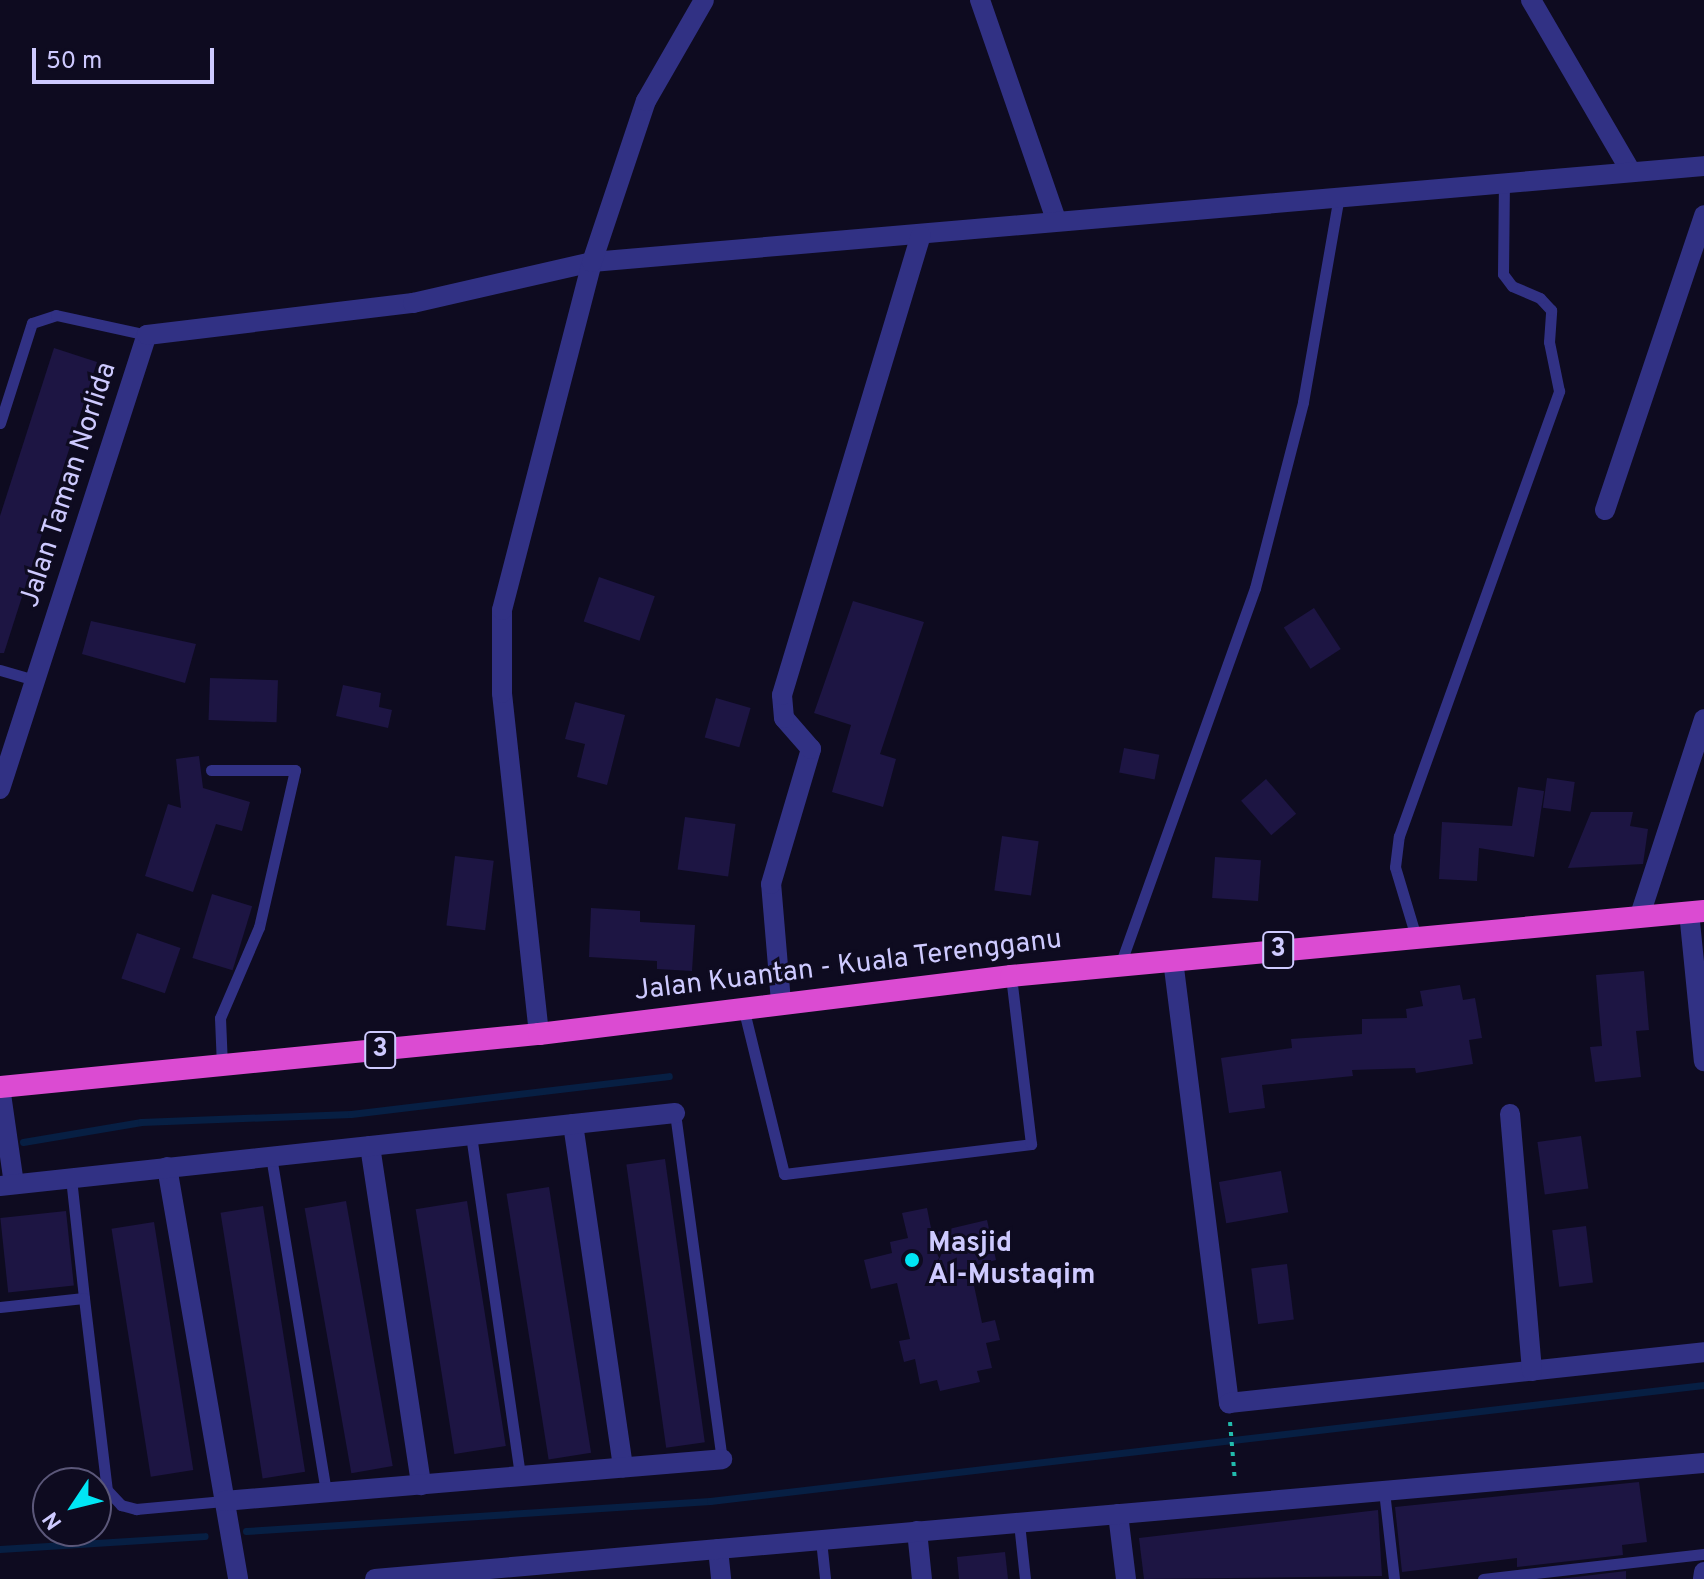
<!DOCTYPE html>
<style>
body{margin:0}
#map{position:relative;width:1704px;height:1579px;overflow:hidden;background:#0e0b20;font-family:Overpass,sans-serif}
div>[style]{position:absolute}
.stream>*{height:7px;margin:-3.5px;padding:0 3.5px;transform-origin:3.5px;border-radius:3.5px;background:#071f43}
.building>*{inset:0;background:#1d1543;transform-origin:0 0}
.path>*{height:4px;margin-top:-2px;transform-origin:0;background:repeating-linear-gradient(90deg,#22bbac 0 4px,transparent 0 10px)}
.service>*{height:11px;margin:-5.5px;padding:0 5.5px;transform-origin:5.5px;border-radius:5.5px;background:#313184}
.minor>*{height:20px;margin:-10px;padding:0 10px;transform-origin:10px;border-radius:10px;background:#313184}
.tertiary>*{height:20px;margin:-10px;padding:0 10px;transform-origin:10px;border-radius:10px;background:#313184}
.trunk>*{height:22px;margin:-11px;padding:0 11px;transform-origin:11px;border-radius:11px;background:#db4bd2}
.dots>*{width:22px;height:22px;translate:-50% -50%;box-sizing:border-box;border:4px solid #0e0b20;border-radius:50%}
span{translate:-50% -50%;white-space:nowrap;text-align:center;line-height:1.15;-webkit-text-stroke:6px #0e0b20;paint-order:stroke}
.shield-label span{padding:2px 6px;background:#0e0b20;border:2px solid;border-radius:6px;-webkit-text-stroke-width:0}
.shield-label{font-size:26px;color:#cecaff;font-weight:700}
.street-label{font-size:28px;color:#cecaff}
.poi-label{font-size:28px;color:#cecaff;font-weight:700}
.left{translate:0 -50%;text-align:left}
.north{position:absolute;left:32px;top:1467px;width:80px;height:80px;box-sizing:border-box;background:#0e0b20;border:2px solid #5b5779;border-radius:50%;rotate:235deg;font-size:22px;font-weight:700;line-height:32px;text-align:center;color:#cecaff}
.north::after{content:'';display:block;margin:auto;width:28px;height:36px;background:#00e6f5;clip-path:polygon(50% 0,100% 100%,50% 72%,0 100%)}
.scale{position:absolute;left:32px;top:48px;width:182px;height:36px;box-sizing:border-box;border:4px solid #cecaff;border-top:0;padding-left:10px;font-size:24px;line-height:28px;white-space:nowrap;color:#cecaff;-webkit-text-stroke:6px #0e0b20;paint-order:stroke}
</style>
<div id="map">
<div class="stream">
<i style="left:23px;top:1142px;width:120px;rotate:-9.6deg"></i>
<i style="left:141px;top:1122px;width:210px;rotate:-2.2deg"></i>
<i style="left:351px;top:1114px;width:320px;rotate:-6.8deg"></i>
<i style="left:246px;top:1531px;width:465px;rotate:-3.7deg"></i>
<i style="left:710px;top:1501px;width:1001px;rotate:-6.66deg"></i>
<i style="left:0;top:1549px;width:205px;rotate:-3.6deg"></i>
</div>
<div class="building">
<i style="clip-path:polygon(54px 348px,97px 362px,4px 653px,0 653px,0 516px)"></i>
<i style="left:599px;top:577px;width:59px;height:47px;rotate:19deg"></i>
<i style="clip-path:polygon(853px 601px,924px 622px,880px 754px,896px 759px,883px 807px,832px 792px,851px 725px,814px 713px)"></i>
<i style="left:1314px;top:608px;width:49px;height:36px;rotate:57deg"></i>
<i style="clip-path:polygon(91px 621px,196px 644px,185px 683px,82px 654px)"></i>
<i style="left:210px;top:678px;width:68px;height:42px;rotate:2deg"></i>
<i style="clip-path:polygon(343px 685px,381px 693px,379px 707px,392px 710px,388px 728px,336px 716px)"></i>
<i style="left:716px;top:698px;width:36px;height:41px;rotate:16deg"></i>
<i style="clip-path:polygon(575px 702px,625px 715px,607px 785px,577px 777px,585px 744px,565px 739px)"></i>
<i style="left:1124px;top:748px;width:36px;height:25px;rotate:11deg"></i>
<i style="clip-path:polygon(199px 756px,203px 788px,250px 802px,242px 831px,216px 824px,193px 892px,145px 876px,168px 804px,181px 808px,176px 759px)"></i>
<i style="left:1547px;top:778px;width:28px;height:30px;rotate:8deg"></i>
<i style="left:1266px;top:779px;width:46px;height:33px;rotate:49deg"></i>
<i style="clip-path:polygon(1518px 787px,1544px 791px,1534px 857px,1479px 848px,1477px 881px,1439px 879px,1442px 822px,1512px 826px)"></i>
<i style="clip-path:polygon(1591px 812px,1633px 812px,1630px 826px,1648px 829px,1643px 864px,1568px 868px)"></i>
<i style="left:685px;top:817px;width:51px;height:53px;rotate:8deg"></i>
<i style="left:1002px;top:836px;width:37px;height:55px;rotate:8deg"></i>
<i style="left:455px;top:856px;width:39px;height:70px;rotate:7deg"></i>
<i style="left:1215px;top:857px;width:46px;height:41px;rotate:4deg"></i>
<i style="left:212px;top:894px;width:42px;height:67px;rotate:17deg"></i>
<i style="clip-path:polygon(591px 908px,640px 911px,640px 922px,695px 925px,692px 971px,657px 969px,657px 961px,589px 957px)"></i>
<i style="left:137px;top:933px;width:46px;height:48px;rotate:19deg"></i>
<i style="clip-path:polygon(1644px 971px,1649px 1030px,1636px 1031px,1641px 1077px,1595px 1082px,1590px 1047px,1602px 1046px,1596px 975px)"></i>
<i style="clip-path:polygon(1460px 985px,1463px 1000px,1475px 998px,1482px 1038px,1469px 1040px,1473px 1064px,1416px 1073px,1415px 1068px,1352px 1070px,1353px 1076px,1262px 1085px,1265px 1108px,1229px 1113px,1221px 1058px,1292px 1048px,1291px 1039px,1362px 1034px,1362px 1019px,1407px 1018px,1406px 1009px,1423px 1006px,1420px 991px)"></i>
<i style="left:1581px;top:1136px;width:53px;height:44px;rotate:82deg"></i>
<i style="left:665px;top:1159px;width:286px;height:39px;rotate:82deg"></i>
<i style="left:1281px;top:1171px;width:42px;height:63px;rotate:80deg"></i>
<i style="left:549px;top:1187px;width:269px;height:43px;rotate:81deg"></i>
<i style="left:346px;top:1201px;width:269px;height:42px;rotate:80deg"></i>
<i style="left:467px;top:1201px;width:248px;height:52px;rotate:81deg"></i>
<i style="left:263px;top:1206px;width:269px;height:43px;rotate:81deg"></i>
<i style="clip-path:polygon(927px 1208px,932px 1233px,987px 1220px,996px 1260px,970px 1267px,982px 1323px,995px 1320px,1000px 1340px,986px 1343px,992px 1368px,977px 1371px,980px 1382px,940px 1391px,937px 1380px,920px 1384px,915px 1359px,904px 1362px,899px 1341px,910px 1339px,897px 1283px,871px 1289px,864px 1260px,892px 1253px,890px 1242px,908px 1238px,902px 1213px)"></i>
<i style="left:66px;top:1211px;width:75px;height:66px;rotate:84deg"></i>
<i style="left:154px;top:1222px;width:251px;height:43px;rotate:81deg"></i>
<i style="left:1586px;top:1226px;width:57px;height:34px;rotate:83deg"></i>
<i style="left:1287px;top:1264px;width:56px;height:36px;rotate:83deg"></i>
<i style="clip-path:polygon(1639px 1482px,1647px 1542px,1622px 1545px,1623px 1555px,1517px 1567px,1517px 1558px,1402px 1572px,1395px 1507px)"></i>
<i style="clip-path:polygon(1378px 1510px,1382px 1576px,1144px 1579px,1139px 1538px)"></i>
<i style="clip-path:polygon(1005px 1552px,1008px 1579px,959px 1579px,957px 1557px)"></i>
<i style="clip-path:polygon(1626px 1571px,1626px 1579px,1559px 1579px)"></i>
</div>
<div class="path">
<i style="left:1230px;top:1422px;width:59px;rotate:85.2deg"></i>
</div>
<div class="service">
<i style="left:0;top:423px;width:105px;rotate:-72.3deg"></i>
<i style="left:32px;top:323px;width:25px;rotate:-18deg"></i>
<i style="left:56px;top:315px;width:93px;rotate:12.4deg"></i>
<i style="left:0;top:670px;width:36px;rotate:16deg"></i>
<i style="left:211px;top:770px;width:84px"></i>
<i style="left:295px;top:770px;width:161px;rotate:102.9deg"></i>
<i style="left:259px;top:927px;width:99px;rotate:113.2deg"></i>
<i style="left:220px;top:1018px;width:47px;rotate:87.6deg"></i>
<i style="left:1416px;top:937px;width:73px;rotate:-106.7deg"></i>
<i style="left:1395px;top:867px;width:31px;rotate:-83deg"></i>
<i style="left:1399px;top:836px;width:473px;rotate:-70.2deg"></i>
<i style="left:1559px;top:391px;width:50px;rotate:-101.5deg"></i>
<i style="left:1549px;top:342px;width:32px;rotate:-86deg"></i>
<i style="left:1551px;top:310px;width:16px;rotate:-133deg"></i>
<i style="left:1540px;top:298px;width:30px;rotate:-157deg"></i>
<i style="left:1512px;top:286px;width:15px;rotate:-127deg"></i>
<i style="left:1503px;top:274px;width:93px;rotate:-89.4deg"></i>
<i style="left:1120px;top:965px;width:400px;rotate:-70.3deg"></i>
<i style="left:1255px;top:588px;width:192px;rotate:-75.5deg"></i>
<i style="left:1303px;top:402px;width:209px;rotate:-80.1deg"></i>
<i style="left:743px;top:1007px;width:172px;rotate:76.2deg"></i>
<i style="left:784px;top:1174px;width:249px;rotate:-6.9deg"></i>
<i style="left:1031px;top:1144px;width:169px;rotate:-96.8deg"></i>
<i style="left:675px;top:1113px;width:349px;rotate:82.3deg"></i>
<i style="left:471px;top:1135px;width:345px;rotate:81.8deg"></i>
<i style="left:271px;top:1156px;width:341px;rotate:80.7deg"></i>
<i style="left:71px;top:1178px;width:121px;rotate:83.8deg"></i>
<i style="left:0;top:1307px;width:84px;rotate:-6.1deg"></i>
<i style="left:84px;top:1298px;width:193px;rotate:83.2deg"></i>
<i style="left:107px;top:1490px;width:21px;rotate:47deg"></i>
<i style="left:121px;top:1505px;width:16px;rotate:15deg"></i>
<i style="left:136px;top:1509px;width:88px;rotate:-5.2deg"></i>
<i style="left:1384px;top:1491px;width:89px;rotate:83.5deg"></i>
<i style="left:1019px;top:1523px;width:56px;rotate:83.9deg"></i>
<i style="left:821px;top:1540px;width:39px;rotate:84deg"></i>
<i style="left:1483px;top:1579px;width:222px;rotate:-6.5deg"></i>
</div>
<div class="minor">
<i style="left:980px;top:0;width:233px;rotate:70.9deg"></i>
<i style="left:1531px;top:0;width:197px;rotate:59.8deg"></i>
<i style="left:1605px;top:510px;width:311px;rotate:-71.4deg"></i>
<i style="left:0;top:789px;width:477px;rotate:-72.1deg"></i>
<i style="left:147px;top:335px;width:268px;rotate:-6.9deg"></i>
<i style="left:413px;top:303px;width:184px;rotate:-12.9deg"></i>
<i style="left:592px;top:262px;width:1116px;rotate:-4.93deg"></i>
<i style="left:1689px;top:912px;width:150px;rotate:84.3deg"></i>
<i style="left:1640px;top:915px;width:206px;rotate:-71.9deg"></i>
<i style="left:1173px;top:960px;width:447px;rotate:82.8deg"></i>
<i style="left:1229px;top:1403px;width:478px;rotate:-6.1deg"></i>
<i style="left:781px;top:1002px;width:118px;rotate:-94.8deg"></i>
<i style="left:771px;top:884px;width:141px;rotate:-73.5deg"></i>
<i style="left:811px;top:749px;width:41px;rotate:-131.1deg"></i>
<i style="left:784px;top:718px;width:23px;rotate:-95deg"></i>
<i style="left:782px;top:695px;width:480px;rotate:-73.2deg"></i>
<i style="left:0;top:1087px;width:98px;rotate:81.8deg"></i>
<i style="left:1510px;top:1114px;width:258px;rotate:85.1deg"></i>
<i style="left:573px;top:1124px;width:347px;rotate:81.7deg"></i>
<i style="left:370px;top:1146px;width:343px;rotate:81.4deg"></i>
<i style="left:167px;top:1167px;width:418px;rotate:80.2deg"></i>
<i style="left:0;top:1186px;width:679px;rotate:-6.17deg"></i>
<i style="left:224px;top:1501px;width:500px;rotate:-4.8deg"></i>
<i style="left:1118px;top:1514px;width:65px;rotate:83deg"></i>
<i style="left:917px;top:1531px;width:48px;rotate:84.1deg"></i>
<i style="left:718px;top:1549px;width:30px;rotate:84deg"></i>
<i style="left:375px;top:1579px;width:1334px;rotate:-4.99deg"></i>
<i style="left:1703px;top:1579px;width:7px;rotate:-82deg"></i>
</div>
<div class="tertiary">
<i style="left:539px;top:1034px;width:343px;rotate:-96.2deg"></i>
<i style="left:502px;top:693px;width:83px;rotate:-90deg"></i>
<i style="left:502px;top:610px;width:359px;rotate:-75.5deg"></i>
<i style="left:592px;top:262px;width:170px;rotate:-71.5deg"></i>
<i style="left:646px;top:101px;width:116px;rotate:-60.1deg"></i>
</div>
<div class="trunk">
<i style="left:0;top:1087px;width:542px;rotate:-5.62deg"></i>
<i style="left:539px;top:1034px;width:476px;rotate:-7deg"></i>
<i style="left:1011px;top:976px;width:696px;rotate:-5.36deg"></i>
</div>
<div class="dots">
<i style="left:912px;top:1260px;background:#00e6f5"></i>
</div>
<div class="shield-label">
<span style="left:1278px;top:950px">3</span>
<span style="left:380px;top:1050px">3</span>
</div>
<div class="street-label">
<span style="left:69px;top:485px;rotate:-72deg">Jalan Taman Norlida</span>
<span style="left:848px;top:966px;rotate:-7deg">Jalan Kuantan - Kuala Terengganu</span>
</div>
<div class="poi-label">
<span class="left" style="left:928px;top:1260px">Masjid<br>Al-Mustaqim</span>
</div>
<div class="north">N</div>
<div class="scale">50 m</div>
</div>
